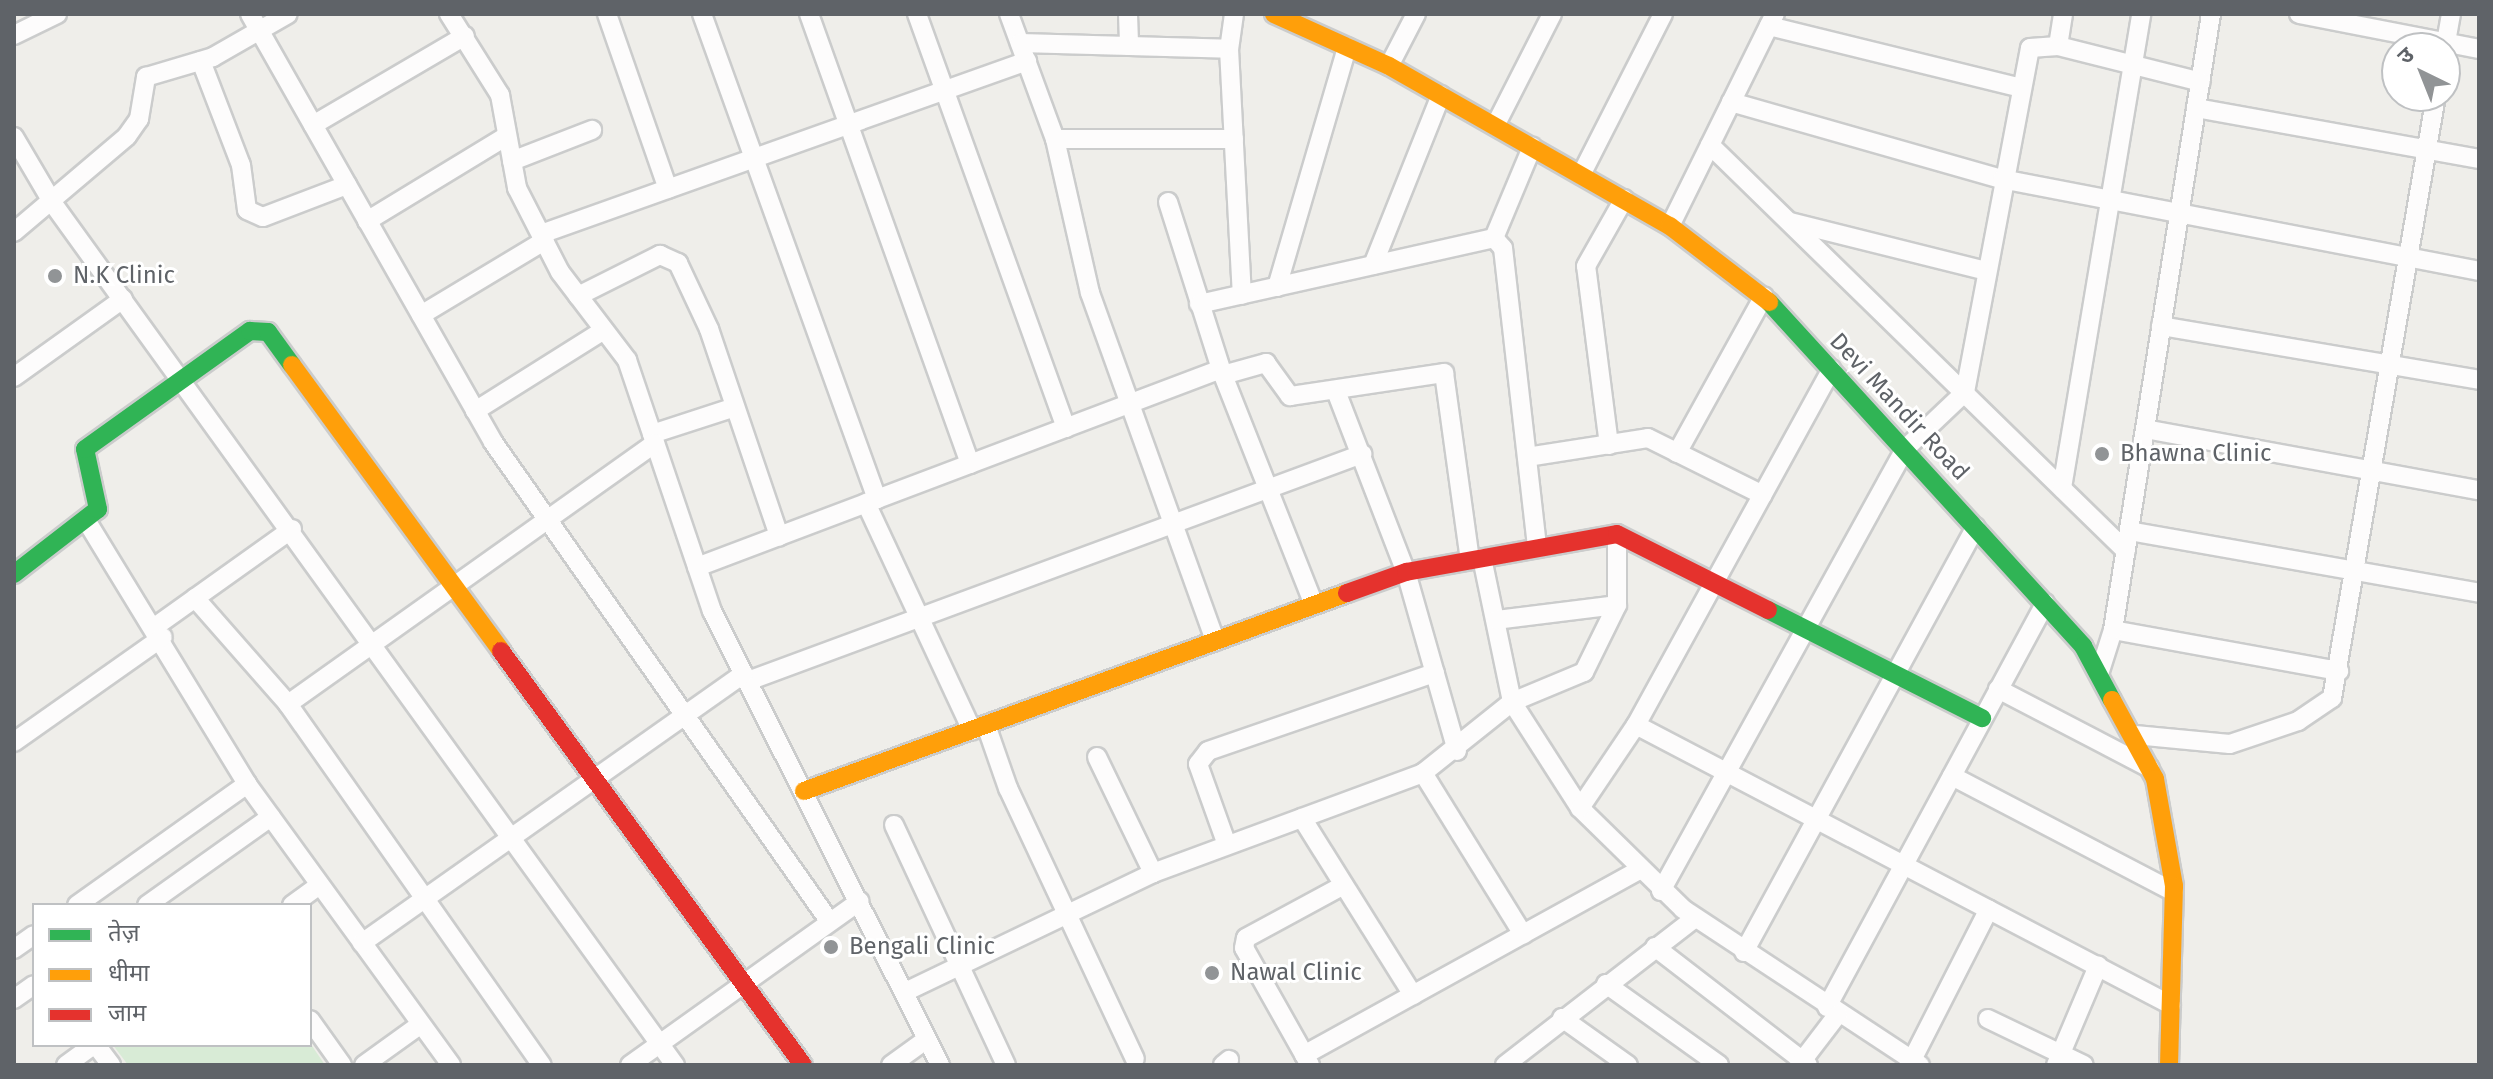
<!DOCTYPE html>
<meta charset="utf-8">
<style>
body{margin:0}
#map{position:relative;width:2493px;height:1079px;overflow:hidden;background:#efeeea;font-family:"Fira Sans","Noto Sans Devanagari",sans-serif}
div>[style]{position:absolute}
.green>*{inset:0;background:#d8ebd6}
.roads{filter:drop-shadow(2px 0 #cbcccc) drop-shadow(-2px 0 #cbcccc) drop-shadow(0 2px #cbcccc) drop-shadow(0 -2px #cbcccc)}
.street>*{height:18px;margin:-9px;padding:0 9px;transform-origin:9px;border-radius:9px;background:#fdfcfc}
.fast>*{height:18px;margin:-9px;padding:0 9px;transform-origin:9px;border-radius:9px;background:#30b455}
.slow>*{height:18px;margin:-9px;padding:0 9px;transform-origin:9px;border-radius:9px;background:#ff9f0a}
.jam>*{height:18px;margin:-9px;padding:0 9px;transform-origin:9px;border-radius:9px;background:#e5322d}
.dots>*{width:22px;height:22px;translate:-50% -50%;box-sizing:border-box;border:4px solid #fff;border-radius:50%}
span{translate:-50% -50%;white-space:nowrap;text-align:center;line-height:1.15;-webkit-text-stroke:6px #fff;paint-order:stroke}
.poi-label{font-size:24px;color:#5f6368}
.left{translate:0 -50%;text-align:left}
.street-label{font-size:24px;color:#5f6368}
.frame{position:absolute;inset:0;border:16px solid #5f6368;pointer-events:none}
.legend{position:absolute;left:32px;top:903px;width:280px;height:144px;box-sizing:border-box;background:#fff;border:2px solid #bfc1c3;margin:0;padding:10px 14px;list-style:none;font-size:24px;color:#5f6368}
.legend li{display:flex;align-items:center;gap:16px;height:40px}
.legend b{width:40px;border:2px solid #bfc1c3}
.north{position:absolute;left:2381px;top:32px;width:80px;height:80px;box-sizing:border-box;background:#fff;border:2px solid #bfc1c3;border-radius:50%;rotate:317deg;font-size:22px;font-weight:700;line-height:32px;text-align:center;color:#5f6368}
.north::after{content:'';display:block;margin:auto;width:28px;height:36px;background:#919496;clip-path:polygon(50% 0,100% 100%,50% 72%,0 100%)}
</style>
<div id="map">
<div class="green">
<i style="clip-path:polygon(310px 1043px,325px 1065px,128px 1065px,113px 1045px)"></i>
</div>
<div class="roads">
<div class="street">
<i style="left:250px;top:14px;width:492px;rotate:60.4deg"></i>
<i style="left:493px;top:442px;width:586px;rotate:54.93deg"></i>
<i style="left:449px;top:14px;width:96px;rotate:57.8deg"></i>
<i style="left:500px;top:95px;width:95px;rotate:79.6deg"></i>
<i style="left:517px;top:188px;width:94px;rotate:62.9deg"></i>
<i style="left:560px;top:272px;width:111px;rotate:52.7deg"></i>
<i style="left:627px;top:360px;width:265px;rotate:71.3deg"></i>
<i style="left:712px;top:611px;width:508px;rotate:63.33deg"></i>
<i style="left:607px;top:14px;width:185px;rotate:70.8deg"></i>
<i style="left:702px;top:14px;width:516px;rotate:70.16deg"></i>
<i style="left:809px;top:14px;width:478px;rotate:70.3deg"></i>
<i style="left:917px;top:14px;width:440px;rotate:70.2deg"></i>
<i style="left:1009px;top:14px;width:133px;rotate:69.8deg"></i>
<i style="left:1055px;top:139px;width:158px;rotate:77.2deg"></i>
<i style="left:1090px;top:293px;width:370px;rotate:70.2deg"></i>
<i style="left:1128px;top:14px;width:32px;rotate:88deg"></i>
<i style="left:1234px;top:14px;width:35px;rotate:98deg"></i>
<i style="left:1229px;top:49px;width:246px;rotate:87deg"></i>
<i style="left:2299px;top:14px;width:183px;rotate:11deg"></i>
<i style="left:1769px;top:26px;width:260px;rotate:13.8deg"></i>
<i style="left:14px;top:35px;width:48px;rotate:-26deg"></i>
<i style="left:1020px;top:43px;width:209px;rotate:1.6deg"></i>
<i style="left:2058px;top:46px;width:32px;rotate:-81deg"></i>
<i style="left:2445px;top:48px;width:35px;rotate:-80deg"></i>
<i style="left:201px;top:61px;width:111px;rotate:69deg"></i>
<i style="left:241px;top:165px;width:45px;rotate:82.4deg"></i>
<i style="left:247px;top:210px;width:17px;rotate:24deg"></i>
<i style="left:263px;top:217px;width:90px;rotate:-20.9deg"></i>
<i style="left:1389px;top:66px;width:59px;rotate:-62.6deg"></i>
<i style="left:1731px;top:102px;width:282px;rotate:15.9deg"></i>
<i style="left:2002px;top:179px;width:486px;rotate:10.9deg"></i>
<i style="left:2196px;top:108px;width:288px;rotate:10.2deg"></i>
<i style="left:313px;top:125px;width:176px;rotate:-30.4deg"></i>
<i style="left:1495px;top:126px;width:126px;rotate:-63deg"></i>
<i style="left:14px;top:137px;width:79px;rotate:59.5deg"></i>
<i style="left:54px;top:205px;width:1061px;rotate:54.17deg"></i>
<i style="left:1055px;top:139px;width:179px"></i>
<i style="left:1710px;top:145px;width:581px;rotate:44.3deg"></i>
<i style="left:512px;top:161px;width:86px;rotate:-21.2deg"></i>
<i style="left:1581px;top:175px;width:181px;rotate:-63deg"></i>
<i style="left:1168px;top:202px;width:182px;rotate:72.4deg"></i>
<i style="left:1223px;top:375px;width:247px;rotate:68.4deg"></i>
<i style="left:367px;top:221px;width:164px;rotate:-31.3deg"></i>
<i style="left:1790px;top:222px;width:202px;rotate:14deg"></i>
<i style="left:1670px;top:226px;width:237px;rotate:-63.7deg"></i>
<i style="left:14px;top:232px;width:148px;rotate:-40.3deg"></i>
<i style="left:127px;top:136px;width:21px;rotate:-55deg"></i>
<i style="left:139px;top:119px;width:43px;rotate:-80.5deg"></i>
<i style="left:146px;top:77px;width:70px;rotate:-16.6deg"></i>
<i style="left:213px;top:57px;width:86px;rotate:-29.8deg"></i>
<i style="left:541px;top:234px;width:516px;rotate:-19.59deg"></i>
<i style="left:1494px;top:238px;width:13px;rotate:48deg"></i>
<i style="left:1503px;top:248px;width:302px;rotate:83.5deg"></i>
<i style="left:1373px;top:265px;width:183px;rotate:-68.2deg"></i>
<i style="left:1277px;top:287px;width:250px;rotate:-73.7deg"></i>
<i style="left:578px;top:296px;width:92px;rotate:-26.6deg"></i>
<i style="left:660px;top:255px;width:20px;rotate:24deg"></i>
<i style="left:678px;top:263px;width:73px;rotate:64.8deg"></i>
<i style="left:709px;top:329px;width:219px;rotate:71.3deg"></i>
<i style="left:1199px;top:304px;width:302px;rotate:-12.6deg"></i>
<i style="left:1494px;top:238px;width:99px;rotate:-67.3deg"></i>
<i style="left:421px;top:315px;width:144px;rotate:-31deg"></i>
<i style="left:2161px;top:326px;width:323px;rotate:9.6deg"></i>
<i style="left:1223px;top:375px;width:45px;rotate:-15.6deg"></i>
<i style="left:1266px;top:363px;width:41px;rotate:54deg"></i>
<i style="left:1290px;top:396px;width:156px;rotate:-8.5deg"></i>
<i style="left:1444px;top:373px;width:189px;rotate:82.1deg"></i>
<i style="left:14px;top:377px;width:134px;rotate:-35.6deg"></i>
<i style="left:1336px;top:391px;width:194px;rotate:68.9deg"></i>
<i style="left:1406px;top:572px;width:186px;rotate:74.1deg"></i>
<i style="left:475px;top:411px;width:152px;rotate:-32.1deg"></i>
<i style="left:2145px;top:429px;width:340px;rotate:10.4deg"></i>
<i style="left:652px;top:434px;width:87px;rotate:-18deg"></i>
<i style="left:1609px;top:445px;width:180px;rotate:-97.3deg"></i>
<i style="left:1586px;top:266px;width:77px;rotate:-60.4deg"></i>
<i style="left:1677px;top:453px;width:179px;rotate:-61deg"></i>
<i style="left:1527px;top:457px;width:122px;rotate:-8.9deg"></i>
<i style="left:1648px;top:438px;width:128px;rotate:26.4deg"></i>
<i style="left:2062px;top:488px;width:481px;rotate:-80.5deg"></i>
<i style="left:866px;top:503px;width:251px;rotate:65deg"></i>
<i style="left:86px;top:520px;width:309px;rotate:58.6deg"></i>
<i style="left:247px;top:784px;width:347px;rotate:54deg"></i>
<i style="left:2129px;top:531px;width:355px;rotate:10deg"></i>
<i style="left:1482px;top:558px;width:147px;rotate:78.2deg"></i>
<i style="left:1512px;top:702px;width:126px;rotate:57.3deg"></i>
<i style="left:1580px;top:808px;width:144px;rotate:44.4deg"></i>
<i style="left:1683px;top:909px;width:284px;rotate:33.4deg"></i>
<i style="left:697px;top:567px;width:560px;rotate:-20.7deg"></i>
<i style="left:195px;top:598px;width:141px;rotate:48.7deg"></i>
<i style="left:288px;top:704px;width:441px;rotate:54.9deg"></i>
<i style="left:1496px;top:620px;width:122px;rotate:-7.1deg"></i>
<i style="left:156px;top:626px;width:167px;rotate:-35.5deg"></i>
<i style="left:2113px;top:630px;width:230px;rotate:10.3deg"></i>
<i style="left:2100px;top:671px;width:43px;rotate:-72.4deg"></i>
<i style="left:2113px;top:630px;width:624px;rotate:-80.96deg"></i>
<i style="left:748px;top:681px;width:655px;rotate:-20.29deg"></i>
<i style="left:1998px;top:689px;width:171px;rotate:27.5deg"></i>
<i style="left:288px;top:704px;width:450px;rotate:-35.4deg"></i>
<i style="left:986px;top:725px;width:67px;rotate:70.8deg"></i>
<i style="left:1008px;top:788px;width:299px;rotate:64.9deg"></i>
<i style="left:1636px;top:725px;width:604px;rotate:27.63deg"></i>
<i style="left:2135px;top:735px;width:95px;rotate:5.4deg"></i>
<i style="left:2230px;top:744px;width:72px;rotate:-18.7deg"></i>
<i style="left:2298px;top:721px;width:41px;rotate:-34.1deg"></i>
<i style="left:2332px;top:698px;width:611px;rotate:-80.2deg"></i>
<i style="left:14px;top:742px;width:182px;rotate:-35.2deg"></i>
<i style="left:1097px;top:757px;width:129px;rotate:64.2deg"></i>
<i style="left:1423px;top:773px;width:190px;rotate:58.2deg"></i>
<i style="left:1952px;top:776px;width:250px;rotate:27.6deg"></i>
<i style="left:1580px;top:808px;width:100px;rotate:-56deg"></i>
<i style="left:1636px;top:725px;width:406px;rotate:-61.2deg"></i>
<i style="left:1302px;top:818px;width:209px;rotate:57.9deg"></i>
<i style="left:894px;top:825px;width:265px;rotate:65deg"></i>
<i style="left:1227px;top:845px;width:86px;rotate:-109.7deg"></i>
<i style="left:1198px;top:764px;width:16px;rotate:-52deg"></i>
<i style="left:1208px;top:751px;width:240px;rotate:-19deg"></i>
<i style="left:1661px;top:891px;width:505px;rotate:-61.1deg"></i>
<i style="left:1905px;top:449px;width:83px;rotate:-43.5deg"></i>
<i style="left:1965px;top:392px;width:350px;rotate:-79.3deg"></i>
<i style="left:2030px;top:48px;width:28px;rotate:-4deg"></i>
<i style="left:2058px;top:46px;width:147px;rotate:14.1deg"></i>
<i style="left:77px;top:905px;width:209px;rotate:-35.4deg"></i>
<i style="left:147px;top:905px;width:152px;rotate:-35.4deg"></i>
<i style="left:292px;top:905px;width:34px;rotate:-36deg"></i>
<i style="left:362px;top:943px;width:467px;rotate:-35.2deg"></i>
<i style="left:1655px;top:947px;width:193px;rotate:37.6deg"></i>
<i style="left:14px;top:949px;width:24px;rotate:-35deg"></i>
<i style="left:1744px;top:952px;width:484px;rotate:-61.4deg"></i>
<i style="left:1606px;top:984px;width:139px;rotate:35.6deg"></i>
<i style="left:905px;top:992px;width:275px;rotate:-25.6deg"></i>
<i style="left:1153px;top:873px;width:288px;rotate:-20.3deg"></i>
<i style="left:1423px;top:773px;width:114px;rotate:-38.6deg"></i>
<i style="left:1512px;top:702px;width:78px;rotate:-22.6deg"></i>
<i style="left:1584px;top:672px;width:75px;rotate:-63.8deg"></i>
<i style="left:1617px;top:605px;width:71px;rotate:-90deg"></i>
<i style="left:14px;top:999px;width:24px;rotate:-35deg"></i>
<i style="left:1827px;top:1007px;width:459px;rotate:-61.6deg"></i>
<i style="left:1562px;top:1018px;width:81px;rotate:35.5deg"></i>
<i style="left:1988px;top:1019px;width:106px;rotate:25.6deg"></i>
<i style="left:310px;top:1020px;width:55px;rotate:54.6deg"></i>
<i style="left:96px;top:1045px;width:25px;rotate:53deg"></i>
<i style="left:1304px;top:1055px;width:380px;rotate:-28.9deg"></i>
<i style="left:1912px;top:1060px;width:169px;rotate:-63deg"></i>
<i style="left:66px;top:1065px;width:34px;rotate:-36deg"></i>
<i style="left:364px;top:1065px;width:70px;rotate:-35.7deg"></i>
<i style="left:630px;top:1065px;width:282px;rotate:-35.5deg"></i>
<i style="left:891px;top:1065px;width:44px;rotate:-35.8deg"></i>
<i style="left:1223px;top:1065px;width:8px;rotate:-40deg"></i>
<i style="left:1310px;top:1065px;width:134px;rotate:-119.4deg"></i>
<i style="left:1244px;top:948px;width:10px;rotate:-79deg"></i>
<i style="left:1246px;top:938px;width:111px;rotate:-28.4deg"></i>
<i style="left:1505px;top:1065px;width:240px;rotate:-37.7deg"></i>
<i style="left:1799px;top:1065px;width:64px;rotate:-52.6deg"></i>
<i style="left:2056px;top:1065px;width:108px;rotate:-67deg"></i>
</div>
<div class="fast">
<i style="left:1769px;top:302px;width:466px;rotate:47.6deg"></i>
<i style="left:2083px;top:646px;width:61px;rotate:61.8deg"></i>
<i style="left:14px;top:574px;width:106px;rotate:-37.7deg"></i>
<i style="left:98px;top:509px;width:61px;rotate:-102.2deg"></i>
<i style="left:85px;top:449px;width:203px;rotate:-35.6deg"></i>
<i style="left:250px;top:331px;width:18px;rotate:3deg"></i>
<i style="left:268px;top:332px;width:41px;rotate:54deg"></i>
<i style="left:1768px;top:610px;width:240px;rotate:26.8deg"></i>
</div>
<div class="slow">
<i style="left:1274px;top:14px;width:126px;rotate:24.3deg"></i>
<i style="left:1389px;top:66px;width:323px;rotate:29.7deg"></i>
<i style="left:1670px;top:226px;width:125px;rotate:37.5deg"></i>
<i style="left:292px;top:365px;width:354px;rotate:53.8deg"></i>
<i style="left:2112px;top:700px;width:90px;rotate:61.4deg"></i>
<i style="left:2155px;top:779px;width:109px;rotate:79.9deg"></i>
<i style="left:2174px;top:886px;width:179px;rotate:91.6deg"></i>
<i style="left:804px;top:791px;width:578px;rotate:-20.03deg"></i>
</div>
<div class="jam">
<i style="left:1347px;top:593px;width:63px;rotate:-19.6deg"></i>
<i style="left:1406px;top:572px;width:214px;rotate:-10.2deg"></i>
<i style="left:1617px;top:534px;width:169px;rotate:26.7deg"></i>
<i style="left:501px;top:651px;width:512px;rotate:53.89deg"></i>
</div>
</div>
<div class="dots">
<i style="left:55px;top:276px;background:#919496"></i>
<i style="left:2102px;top:454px;background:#919496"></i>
<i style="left:831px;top:947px;background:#919496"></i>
<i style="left:1212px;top:973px;background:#919496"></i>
</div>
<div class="poi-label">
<span class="left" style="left:73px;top:276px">N.K Clinic</span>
<span class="left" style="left:2120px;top:454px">Bhawna Clinic</span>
<span class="left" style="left:849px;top:947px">Bengali Clinic</span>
<span class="left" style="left:1230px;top:973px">Nawal Clinic</span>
</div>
<div class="street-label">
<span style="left:1899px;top:407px;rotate:47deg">Devi Mandir Road</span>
</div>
<div class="frame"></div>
<ul class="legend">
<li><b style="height:10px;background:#30b455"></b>तेज़</li>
<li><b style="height:10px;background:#ff9f0a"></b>धीमा</li>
<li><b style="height:10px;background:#e5322d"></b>जाम</li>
</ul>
<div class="north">उ</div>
</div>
